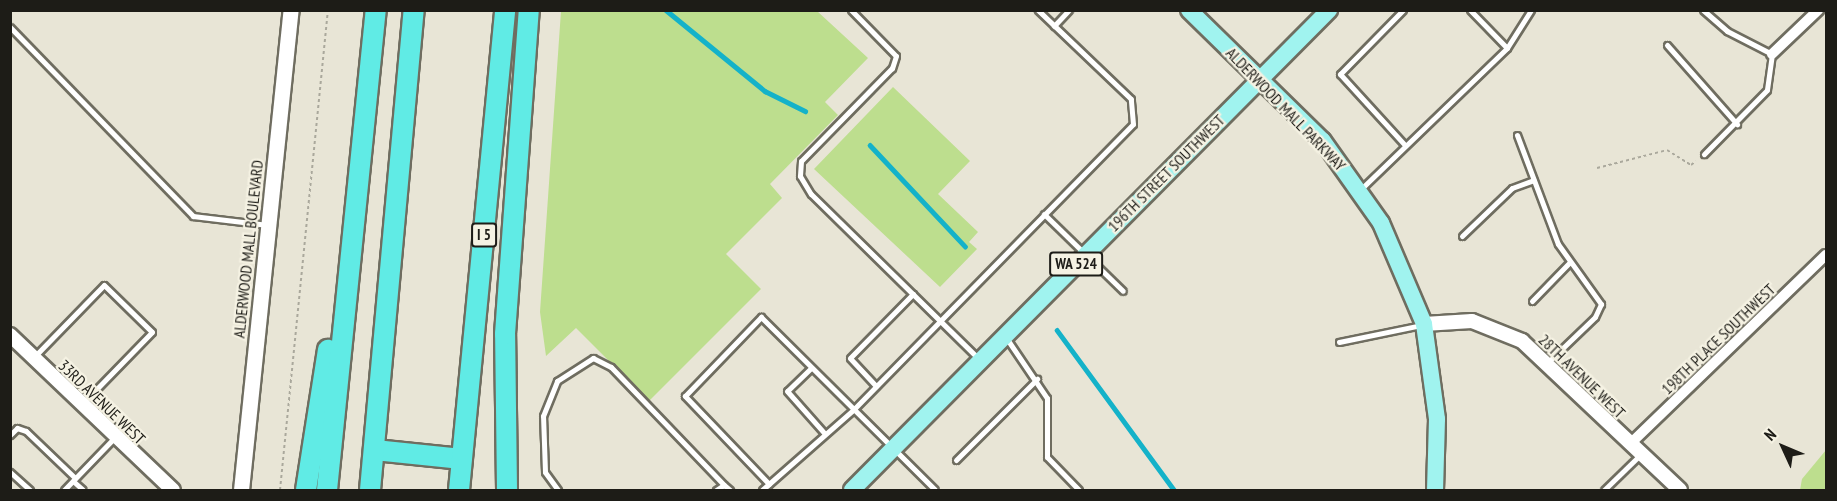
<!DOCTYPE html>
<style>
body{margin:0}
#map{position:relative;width:1837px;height:501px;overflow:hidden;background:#e8e5d6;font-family:"PT Sans Narrow",sans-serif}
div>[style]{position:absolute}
.green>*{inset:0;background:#bdde8e}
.stream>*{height:4.5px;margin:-2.25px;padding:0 2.25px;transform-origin:2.25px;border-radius:2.25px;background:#14b2c9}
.path>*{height:2px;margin-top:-1px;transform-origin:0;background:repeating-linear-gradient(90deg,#aaa89c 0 3px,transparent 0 6px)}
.roads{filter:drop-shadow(2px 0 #6f6d60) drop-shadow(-2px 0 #6f6d60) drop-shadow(0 2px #6f6d60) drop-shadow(0 -2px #6f6d60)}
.service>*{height:5px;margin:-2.5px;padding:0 2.5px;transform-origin:2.5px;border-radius:2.5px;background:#fff}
.minor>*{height:10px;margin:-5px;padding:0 5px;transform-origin:5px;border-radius:5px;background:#fff}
.tertiary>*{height:14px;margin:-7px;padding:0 7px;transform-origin:7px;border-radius:7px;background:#fff}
.secondary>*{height:15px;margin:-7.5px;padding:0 7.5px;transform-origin:7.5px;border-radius:7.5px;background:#fff}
.primary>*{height:16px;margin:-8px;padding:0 8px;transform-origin:8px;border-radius:8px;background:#a0f3ef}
.motorway>*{height:20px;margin:-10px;padding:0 10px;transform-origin:10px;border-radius:10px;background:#60ebe5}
span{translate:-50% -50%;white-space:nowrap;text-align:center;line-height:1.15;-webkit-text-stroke:4.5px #f5f2e3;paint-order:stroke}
.shield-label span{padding:2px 4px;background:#f5f2e3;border:2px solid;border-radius:4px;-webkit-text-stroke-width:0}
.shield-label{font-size:15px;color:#1d1c17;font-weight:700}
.street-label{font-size:16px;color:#1d1c17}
.frame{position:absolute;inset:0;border:12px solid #1d1c17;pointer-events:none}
.north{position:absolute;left:1753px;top:417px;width:60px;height:60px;-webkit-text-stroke:4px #f5f2e3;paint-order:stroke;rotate:314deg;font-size:16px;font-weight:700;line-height:24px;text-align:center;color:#1d1c17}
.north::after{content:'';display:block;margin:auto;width:21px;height:27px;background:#1d1c17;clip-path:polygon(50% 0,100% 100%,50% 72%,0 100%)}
</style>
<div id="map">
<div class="green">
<i style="clip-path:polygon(561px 11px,817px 11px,868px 58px,825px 102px,838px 115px,770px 184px,782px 198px,726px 254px,761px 289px,649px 401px,576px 328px,546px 356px,540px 312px)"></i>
<i style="clip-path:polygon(893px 87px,970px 161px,938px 194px,978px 232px,969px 242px,977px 249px,940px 287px,814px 169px)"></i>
<i style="clip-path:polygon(1826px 450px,1826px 490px,1800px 490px,1802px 479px)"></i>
</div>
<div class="stream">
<i style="left:666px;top:10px;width:128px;rotate:39.3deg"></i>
<i style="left:765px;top:91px;width:45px;rotate:26.6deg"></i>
<i style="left:870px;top:145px;width:139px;rotate:46.8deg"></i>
<i style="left:1057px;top:330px;width:198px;rotate:53.8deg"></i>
</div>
<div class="path">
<i style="left:1597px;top:168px;width:72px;rotate:-14.4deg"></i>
<i style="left:1667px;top:150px;width:28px;rotate:32deg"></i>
<i style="left:1691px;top:165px;width:6px;rotate:-39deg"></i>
<i style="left:280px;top:490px;width:482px;rotate:-84.3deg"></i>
</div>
<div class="roads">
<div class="service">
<i style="left:851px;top:10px;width:64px;rotate:45.6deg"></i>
<i style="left:896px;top:56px;width:13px;rotate:108deg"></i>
<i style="left:892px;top:68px;width:130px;rotate:134.4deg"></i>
<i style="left:801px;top:161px;width:15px;rotate:94deg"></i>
<i style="left:800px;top:176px;width:21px;rotate:59deg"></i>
<i style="left:811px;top:194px;width:237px;rotate:44.5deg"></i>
<i style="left:1403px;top:10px;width:90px;rotate:134.5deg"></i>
<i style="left:1340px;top:74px;width:95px;rotate:47.6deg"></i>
<i style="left:1703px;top:10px;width:32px;rotate:41deg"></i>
<i style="left:1727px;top:31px;width:51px;rotate:27.1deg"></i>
<i style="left:1772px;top:54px;width:36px;rotate:98deg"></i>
<i style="left:1767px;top:90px;width:90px;rotate:134.5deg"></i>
<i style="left:1054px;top:26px;width:22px;rotate:-47deg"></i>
<i style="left:10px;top:27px;width:263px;rotate:45.9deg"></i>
<i style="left:193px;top:216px;width:75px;rotate:6.9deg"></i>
<i style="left:1667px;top:45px;width:106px;rotate:48.5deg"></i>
<i style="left:1507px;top:48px;width:45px;rotate:-57.7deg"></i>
<i style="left:1517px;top:135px;width:116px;rotate:69.4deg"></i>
<i style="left:1558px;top:244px;width:74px;rotate:54.4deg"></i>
<i style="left:1601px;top:304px;width:14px;rotate:115deg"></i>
<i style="left:1595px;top:317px;width:66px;rotate:136.2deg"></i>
<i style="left:1361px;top:189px;width:203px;rotate:-44deg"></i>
<i style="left:1507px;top:48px;width:53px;rotate:-134.2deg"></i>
<i style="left:1044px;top:214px;width:110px;rotate:44.3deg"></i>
<i style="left:1462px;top:236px;width:69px;rotate:-43.8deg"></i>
<i style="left:1512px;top:188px;width:23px;rotate:-20deg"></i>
<i style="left:1532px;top:301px;width:53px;rotate:-45.8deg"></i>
<i style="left:1007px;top:339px;width:71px;rotate:55.9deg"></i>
<i style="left:1047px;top:398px;width:59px;rotate:90deg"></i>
<i style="left:1047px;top:457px;width:46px;rotate:45.9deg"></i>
<i style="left:1339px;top:342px;width:85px;rotate:-11.6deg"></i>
<i style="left:34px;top:357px;width:100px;rotate:-45.8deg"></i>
<i style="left:104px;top:285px;width:67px;rotate:44.4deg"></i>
<i style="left:152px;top:332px;width:99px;rotate:134.2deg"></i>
<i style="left:811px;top:368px;width:33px;rotate:136deg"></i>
<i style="left:787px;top:391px;width:57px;rotate:48.5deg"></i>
<i style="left:876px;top:386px;width:38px;rotate:-133deg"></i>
<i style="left:850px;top:358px;width:90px;rotate:-45.5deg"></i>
<i style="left:10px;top:435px;width:10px;rotate:-45deg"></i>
<i style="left:17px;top:428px;width:9px;rotate:18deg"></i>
<i style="left:26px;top:431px;width:68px;rotate:43.8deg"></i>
<i style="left:956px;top:460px;width:115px;rotate:-45deg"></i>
<i style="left:10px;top:472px;width:27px;rotate:42deg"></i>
<i style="left:73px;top:481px;width:13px;rotate:42deg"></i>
<i style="left:769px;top:484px;width:122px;rotate:-133.7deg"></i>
<i style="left:685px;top:396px;width:110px;rotate:-46.1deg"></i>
<i style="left:761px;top:317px;width:245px;rotate:44.8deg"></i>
<i style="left:64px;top:490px;width:74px;rotate:-46.1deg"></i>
<i style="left:558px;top:490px;width:22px;rotate:-126deg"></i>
<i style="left:545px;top:472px;width:56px;rotate:-92deg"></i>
<i style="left:543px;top:416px;width:38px;rotate:-68deg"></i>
<i style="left:557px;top:381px;width:43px;rotate:-32.6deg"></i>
<i style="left:593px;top:358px;width:20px;rotate:27deg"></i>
<i style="left:611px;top:367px;width:163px;rotate:46.2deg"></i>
<i style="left:716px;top:490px;width:9px;rotate:-32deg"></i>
<i style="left:724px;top:485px;width:8px;rotate:40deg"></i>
<i style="left:762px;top:490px;width:121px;rotate:-41.3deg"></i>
<i style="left:853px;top:410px;width:400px;rotate:-45.6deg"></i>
<i style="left:1133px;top:124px;width:25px;rotate:-95deg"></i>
<i style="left:1131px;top:99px;width:129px;rotate:-136.3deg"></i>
<i style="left:1604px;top:490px;width:52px;rotate:-44.2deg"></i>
</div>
<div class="minor">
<i style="left:1772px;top:54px;width:64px;rotate:-43.7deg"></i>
<i style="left:1630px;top:444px;width:272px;rotate:-44deg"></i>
</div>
<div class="tertiary">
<i style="left:1424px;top:324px;width:48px;rotate:-3.6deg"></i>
<i style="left:1472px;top:321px;width:54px;rotate:21.8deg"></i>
<i style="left:1522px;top:341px;width:217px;rotate:43.3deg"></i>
<i style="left:10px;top:335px;width:225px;rotate:43.6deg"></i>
</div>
<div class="secondary">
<i style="left:241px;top:490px;width:483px;rotate:-84.1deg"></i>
</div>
<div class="primary">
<i style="left:1189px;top:10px;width:187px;rotate:44.4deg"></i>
<i style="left:1323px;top:141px;width:100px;rotate:54.7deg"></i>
<i style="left:1381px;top:223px;width:110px;rotate:66.9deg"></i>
<i style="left:1424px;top:324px;width:96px;rotate:82.2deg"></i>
<i style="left:1437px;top:419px;width:71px;rotate:91.6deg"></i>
<i style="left:852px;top:490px;width:677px;rotate:-45.18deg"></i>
</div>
<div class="motorway">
<i style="left:375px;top:450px;width:87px;rotate:5.9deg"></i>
<i style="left:306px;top:490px;width:142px;rotate:-81.1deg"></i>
<i style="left:327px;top:490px;width:482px;rotate:-84.2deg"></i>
<i style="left:370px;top:490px;width:482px;rotate:-84.8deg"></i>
<i style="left:459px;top:490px;width:482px;rotate:-84.5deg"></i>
<i style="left:507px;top:490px;width:156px;rotate:-90.7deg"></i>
<i style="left:505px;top:334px;width:325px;rotate:-85.8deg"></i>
</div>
</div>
<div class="shield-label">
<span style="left:484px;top:235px">I 5</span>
<span style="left:1076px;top:264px">WA 524</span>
</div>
<div class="street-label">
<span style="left:1286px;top:109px;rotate:46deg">ALDERWOOD MALL PARKWAY</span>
<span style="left:1166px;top:173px;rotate:-45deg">196TH STREET SOUTHWEST</span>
<span style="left:248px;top:249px;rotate:-84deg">ALDERWOOD MALL BOULEVARD</span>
<span style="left:1718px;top:339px;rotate:-44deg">198TH PLACE SOUTHWEST</span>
<span style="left:1582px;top:376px;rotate:44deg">28TH AVENUE WEST</span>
<span style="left:102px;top:402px;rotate:44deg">33RD AVENUE WEST</span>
</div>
<div class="frame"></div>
<div class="north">N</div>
</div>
